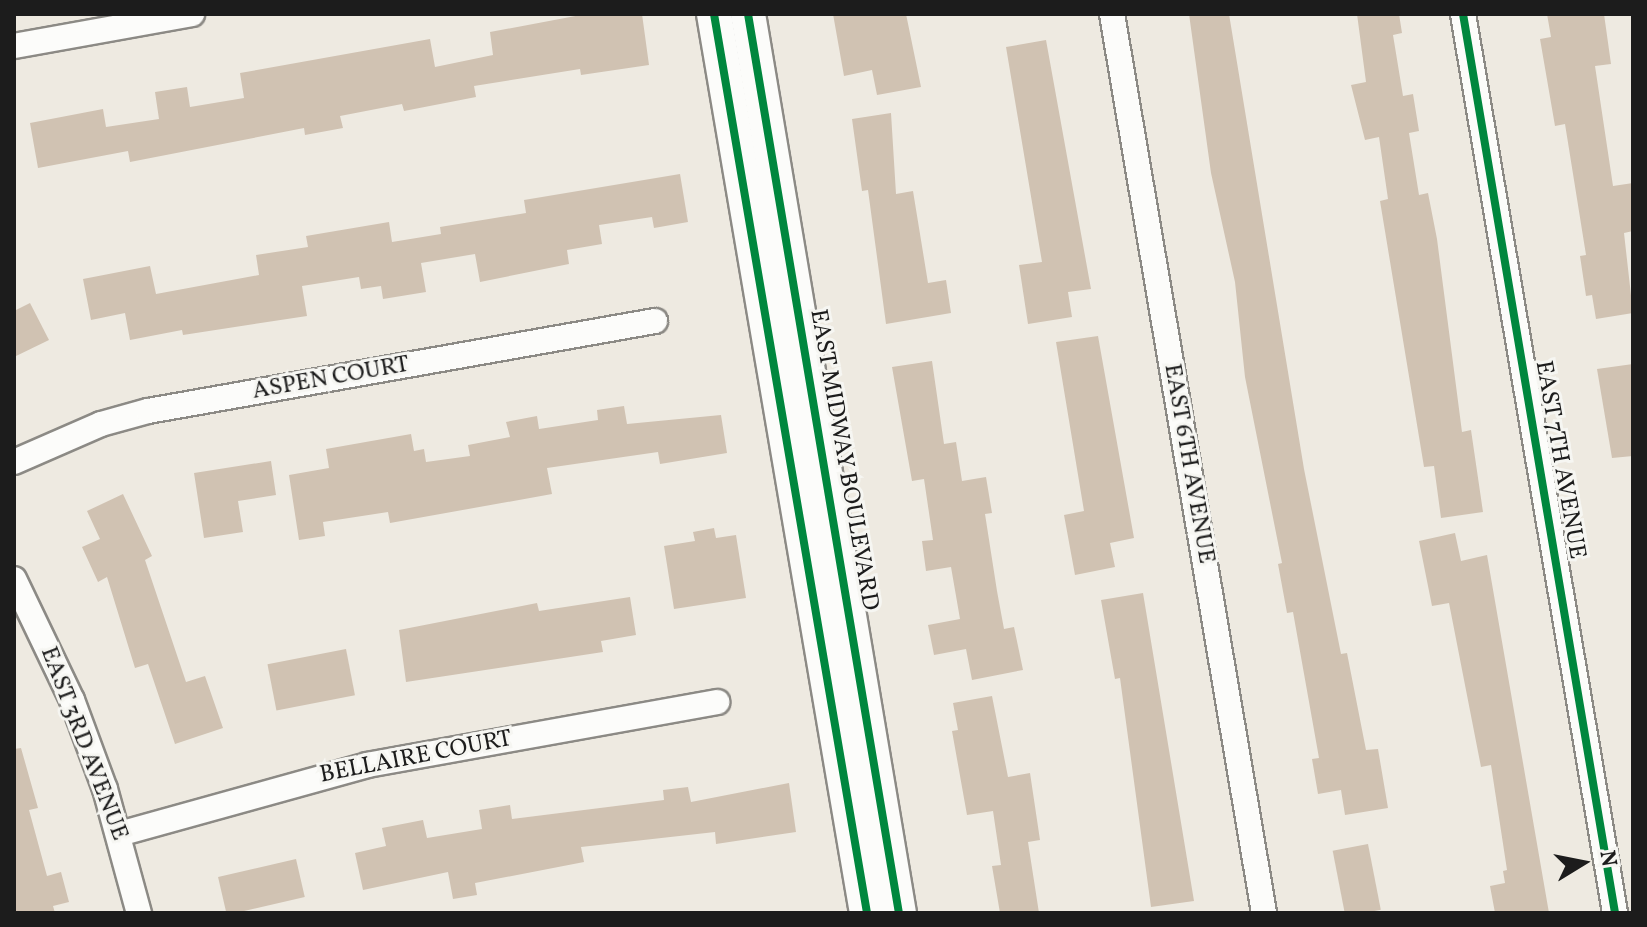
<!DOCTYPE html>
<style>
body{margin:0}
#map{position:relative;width:1647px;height:927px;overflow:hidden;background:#eeeae1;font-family:Vollkorn,serif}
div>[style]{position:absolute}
.building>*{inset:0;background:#d0c2b2;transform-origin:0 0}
.roads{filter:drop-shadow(2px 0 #8c8a85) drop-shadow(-2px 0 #8c8a85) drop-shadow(0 2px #8c8a85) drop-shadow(0 -2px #8c8a85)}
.street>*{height:24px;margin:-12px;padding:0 12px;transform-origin:12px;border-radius:12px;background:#fcfcfa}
.secondary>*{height:34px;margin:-17px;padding:0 17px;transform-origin:17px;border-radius:17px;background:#fcfcfa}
.cycleway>*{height:8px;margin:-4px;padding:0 4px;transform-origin:4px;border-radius:4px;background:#00873e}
span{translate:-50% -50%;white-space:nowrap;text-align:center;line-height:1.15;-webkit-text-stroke:6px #f6f6f2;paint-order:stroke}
.street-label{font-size:24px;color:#1c1c1c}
.frame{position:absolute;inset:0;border:16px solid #1c1c1c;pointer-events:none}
.north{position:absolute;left:1543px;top:823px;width:80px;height:80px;-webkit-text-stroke:6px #f6f6f2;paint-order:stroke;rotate:80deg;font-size:22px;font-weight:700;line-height:32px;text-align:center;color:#1c1c1c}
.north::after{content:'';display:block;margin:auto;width:28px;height:36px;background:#1c1c1c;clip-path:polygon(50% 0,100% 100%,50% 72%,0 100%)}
</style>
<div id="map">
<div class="building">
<i style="clip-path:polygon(586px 14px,642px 14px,649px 65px,581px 75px,580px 69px,474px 86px,476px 97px,404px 111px,402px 104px,340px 116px,343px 128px,305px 135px,304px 128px,130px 162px,128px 151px,38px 168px,30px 123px,103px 109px,106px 127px,159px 119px,155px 92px,187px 87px,190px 107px,244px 98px,240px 73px,430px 39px,435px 67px,493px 55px,490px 32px)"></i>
<i style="clip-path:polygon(833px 14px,906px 14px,921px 87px,877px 95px,872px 70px,844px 76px)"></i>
<i style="clip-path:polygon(1189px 14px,1229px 14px,1304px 469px,1341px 654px,1347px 653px,1366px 750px,1378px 749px,1388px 808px,1345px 815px,1341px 790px,1318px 794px,1312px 759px,1319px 758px,1293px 612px,1287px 613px,1278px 564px,1282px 563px,1245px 377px,1235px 282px,1211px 173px)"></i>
<i style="clip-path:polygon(1357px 14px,1399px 14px,1402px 33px,1393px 35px,1403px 96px,1413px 94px,1419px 131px,1409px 133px,1419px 195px,1428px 193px,1437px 239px,1462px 432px,1471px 430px,1483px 512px,1441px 518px,1434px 466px,1424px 467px,1380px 201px,1388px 199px,1379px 137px,1365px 140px,1351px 85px,1366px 82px)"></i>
<i style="clip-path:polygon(1547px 14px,1604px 14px,1611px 64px,1595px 66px,1613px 186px,1633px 183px,1633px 231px,1624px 233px,1633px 313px,1596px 319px,1592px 295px,1586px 296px,1580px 256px,1586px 255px,1565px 124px,1555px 126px,1540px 39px,1551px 37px)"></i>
<i style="clip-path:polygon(1046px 40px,1091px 289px,1068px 292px,1072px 317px,1028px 324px,1019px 265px,1042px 262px,1006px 47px)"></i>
<i style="clip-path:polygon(891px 113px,896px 194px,913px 191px,928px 283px,946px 280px,951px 313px,886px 324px,868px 190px,862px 191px,852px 119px)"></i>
<i style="clip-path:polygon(680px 174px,688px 222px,654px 228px,652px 217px,599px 225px,602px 244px,567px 250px,569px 264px,480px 282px,475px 254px,421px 263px,426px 292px,383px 299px,381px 286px,361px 289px,359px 277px,302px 286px,307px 316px,183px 335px,182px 330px,130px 340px,125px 313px,91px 320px,83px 279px,150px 266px,156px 294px,259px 275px,256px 255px,308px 247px,306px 236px,389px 222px,392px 242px,441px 234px,440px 227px,526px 213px,524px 200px)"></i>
<i style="clip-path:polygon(30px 303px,49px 340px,14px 357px,14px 311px)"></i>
<i style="clip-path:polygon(1098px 336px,1134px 538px,1110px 543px,1115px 567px,1075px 575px,1064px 515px,1084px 511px,1056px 342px)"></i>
<i style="clip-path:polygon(932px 361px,944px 444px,956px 442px,962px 481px,986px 477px,992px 513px,985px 514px,997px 591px,1004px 629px,1014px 627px,1023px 670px,972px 680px,966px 649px,934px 655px,928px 625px,960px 619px,951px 567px,926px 571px,922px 541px,933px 540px,924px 479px,912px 481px,892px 367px)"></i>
<i style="clip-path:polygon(1633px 364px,1633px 456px,1612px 458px,1597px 369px)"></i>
<i style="clip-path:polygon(624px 406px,627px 424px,721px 415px,727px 453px,660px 464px,658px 452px,547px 468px,552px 494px,390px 523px,388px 512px,323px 522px,325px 536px,299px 540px,289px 475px,329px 468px,326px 449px,411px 434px,414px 451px,424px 449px,426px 462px,470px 456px,468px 445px,510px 437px,506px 422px,537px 416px,539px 429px,598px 420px,597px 410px)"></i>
<i style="clip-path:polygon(271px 461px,276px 495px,238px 501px,243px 532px,204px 538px,194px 473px)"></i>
<i style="clip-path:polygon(123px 494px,152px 556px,145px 560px,186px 682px,205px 676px,223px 728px,175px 744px,148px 664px,135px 668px,107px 577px,98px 582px,82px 547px,100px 539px,87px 511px)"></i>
<i style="clip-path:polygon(714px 528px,716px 538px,736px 535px,746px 598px,674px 609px,664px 546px,695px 541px,693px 532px)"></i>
<i style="clip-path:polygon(1455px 533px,1461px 561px,1487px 555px,1549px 913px,1495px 913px,1490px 886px,1505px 883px,1503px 871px,1507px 870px,1491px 765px,1481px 767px,1449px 603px,1432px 606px,1419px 541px)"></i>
<i style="clip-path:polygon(1143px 593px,1194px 901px,1151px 907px,1120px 678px,1115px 679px,1101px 600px)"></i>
<i style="clip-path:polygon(630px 597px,636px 635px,601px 641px,603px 652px,406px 682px,399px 630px,537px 603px,539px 611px)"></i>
<i style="left:346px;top:649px;width:47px;height:80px;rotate:79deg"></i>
<i style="clip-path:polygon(992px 696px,1008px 777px,1030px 773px,1040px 840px,1028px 842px,1039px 913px,1000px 913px,992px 866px,1001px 865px,993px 811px,967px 815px,952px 731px,958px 730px,953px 703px)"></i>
<i style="clip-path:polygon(21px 748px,38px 808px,29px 810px,47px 876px,61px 872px,69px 902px,53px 906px,55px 913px,14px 913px,14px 749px)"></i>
<i style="clip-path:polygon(789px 783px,796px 832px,716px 844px,715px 832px,581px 847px,584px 862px,475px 883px,477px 895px,453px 899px,448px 872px,363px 890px,355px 853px,386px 846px,382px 828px,423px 820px,427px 838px,482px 829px,479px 810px,510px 805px,512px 819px,664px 800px,663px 790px,688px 787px,691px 802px)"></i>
<i style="left:1368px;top:844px;width:67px;height:36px;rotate:79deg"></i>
<i style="left:296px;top:859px;width:39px;height:80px;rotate:77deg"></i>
</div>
<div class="roads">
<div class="street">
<i style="left:1112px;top:14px;width:912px;rotate:80.4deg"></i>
<i style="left:1463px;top:14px;width:912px;rotate:80.4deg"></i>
<i style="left:14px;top:46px;width:181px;rotate:-10.2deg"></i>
<i style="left:14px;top:462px;width:95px;rotate:-23.6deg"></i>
<i style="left:101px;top:424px;width:49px;rotate:-15.5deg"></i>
<i style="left:148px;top:411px;width:515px;rotate:-10.07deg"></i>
<i style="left:14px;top:579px;width:134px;rotate:64.4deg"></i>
<i style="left:72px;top:700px;width:95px;rotate:69.7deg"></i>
<i style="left:105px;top:789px;width:129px;rotate:74.7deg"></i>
<i style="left:119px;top:834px;width:257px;rotate:-15.5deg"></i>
<i style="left:367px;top:765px;width:356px;rotate:-10.2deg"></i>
</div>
<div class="secondary">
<i style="left:714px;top:14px;width:912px;rotate:80.34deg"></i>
<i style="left:748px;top:14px;width:912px;rotate:80.47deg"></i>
</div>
</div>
<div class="cycleway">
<i style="left:714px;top:14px;width:912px;rotate:80.34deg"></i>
<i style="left:748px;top:14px;width:912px;rotate:80.47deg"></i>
<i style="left:1463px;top:14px;width:912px;rotate:80.4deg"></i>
</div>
<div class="street-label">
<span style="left:331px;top:379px;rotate:-10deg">ASPEN COURT</span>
<span style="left:843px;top:460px;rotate:80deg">EAST MIDWAY BOULEVARD</span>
<span style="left:1559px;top:460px;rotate:80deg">EAST 7TH AVENUE</span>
<span style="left:1188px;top:464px;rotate:80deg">EAST 6TH AVENUE</span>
<span style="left:83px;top:744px;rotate:69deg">EAST 3RD AVENUE</span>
<span style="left:416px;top:758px;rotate:-11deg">BELLAIRE COURT</span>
</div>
<div class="frame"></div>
<div class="north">N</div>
</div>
